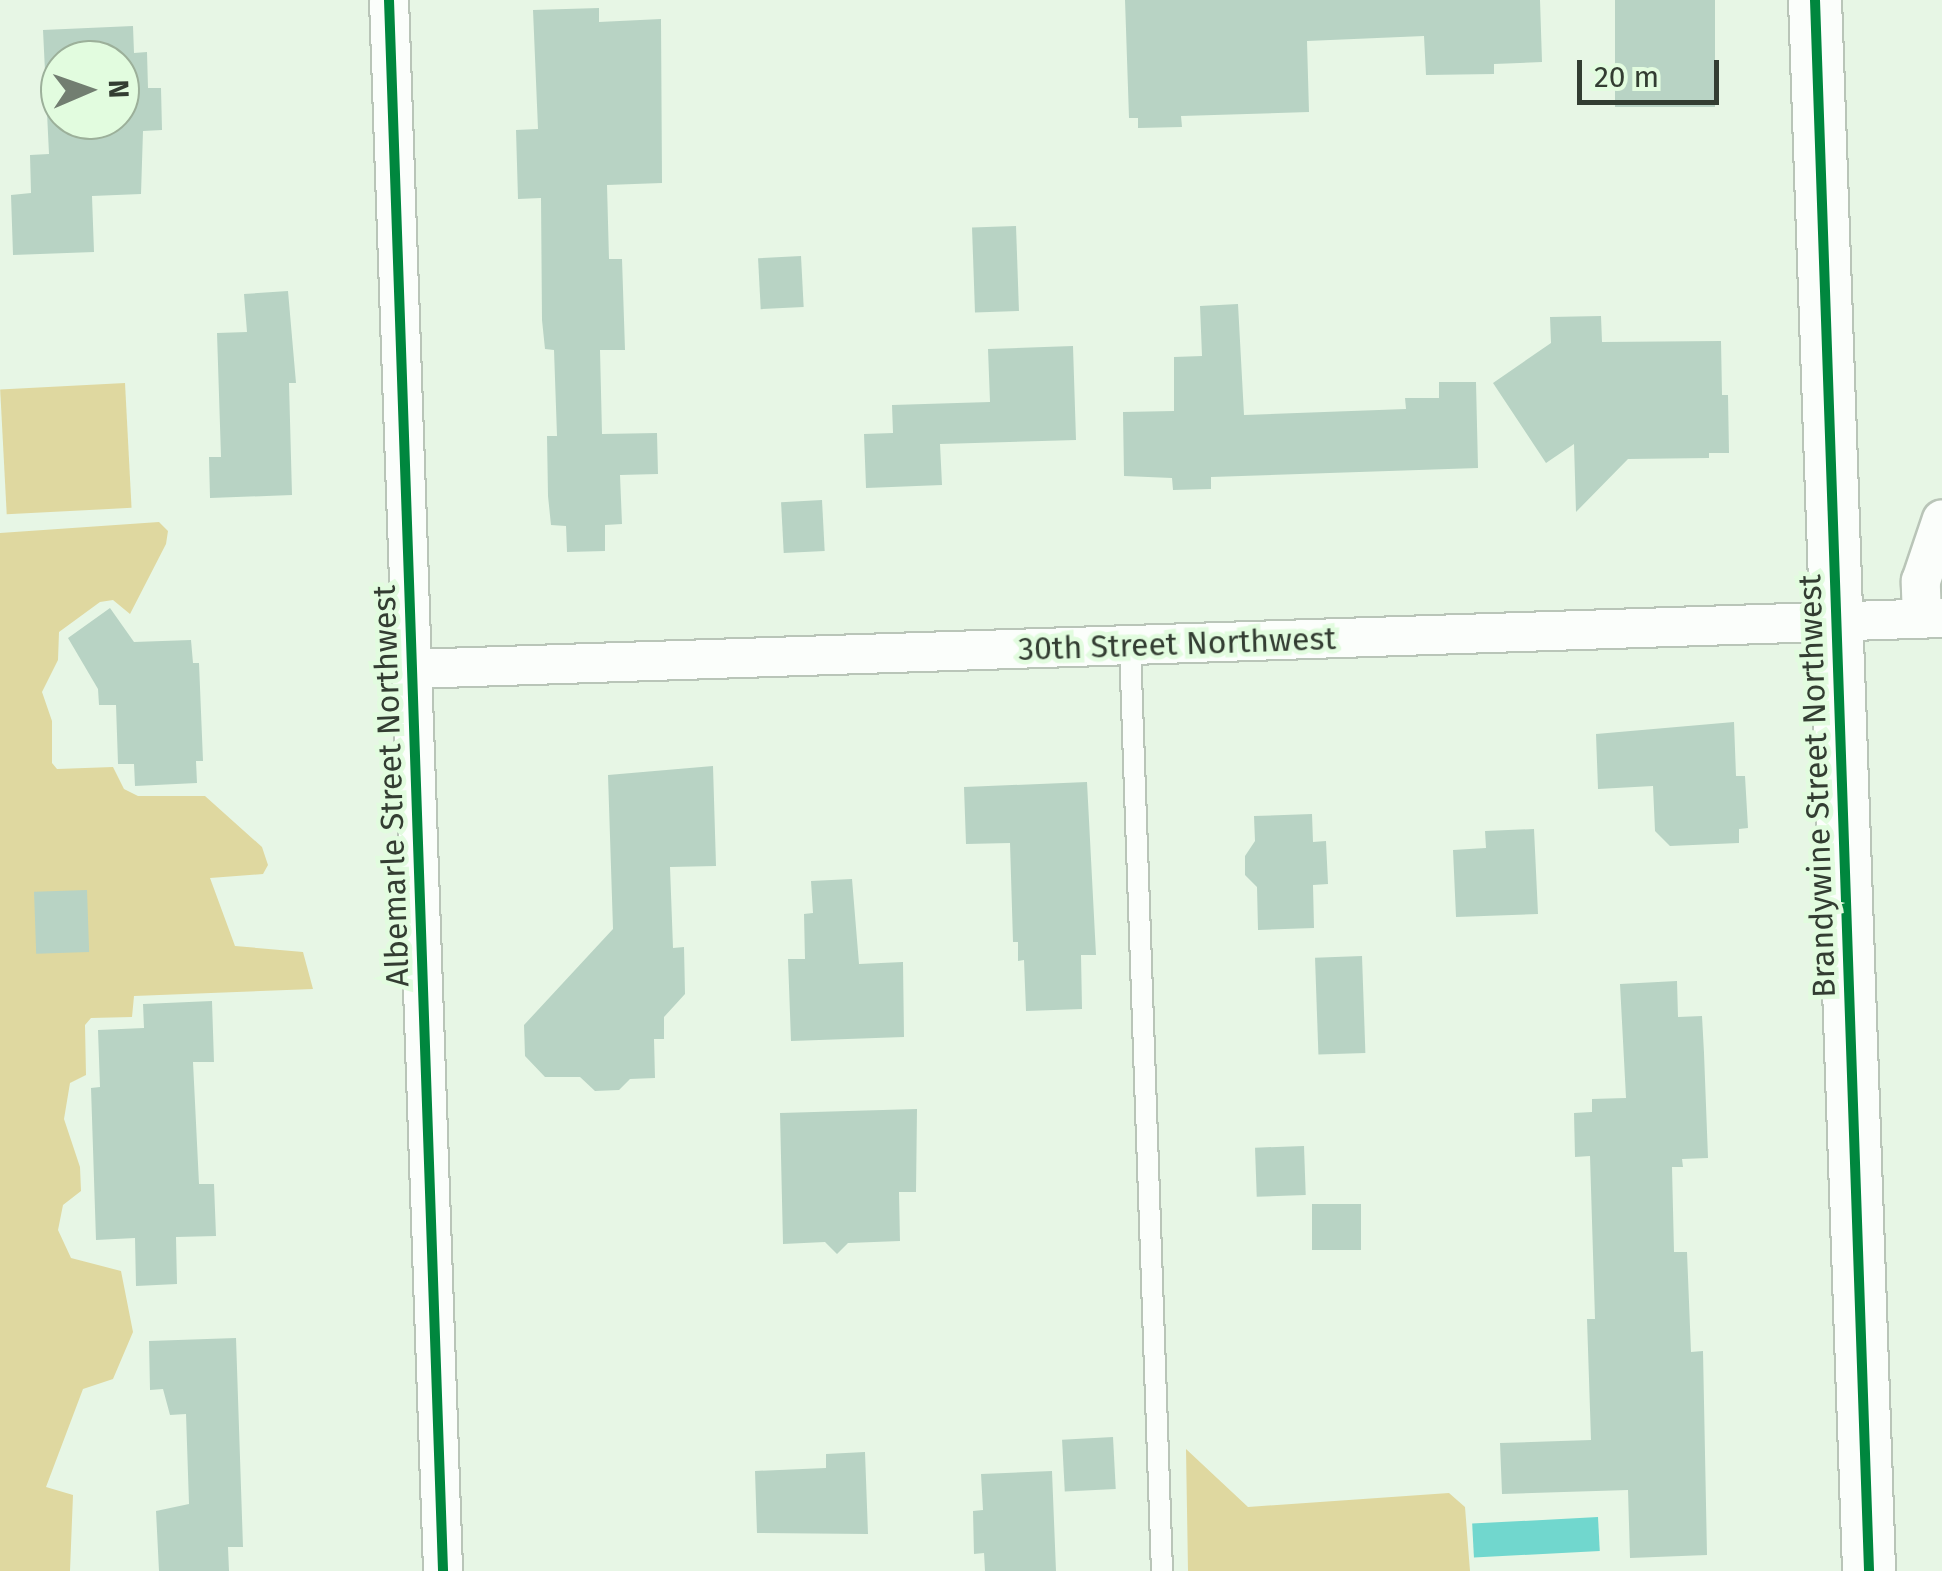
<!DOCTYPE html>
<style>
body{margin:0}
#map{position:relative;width:1942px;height:1571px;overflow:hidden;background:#e7f6e5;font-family:"Fira Sans",sans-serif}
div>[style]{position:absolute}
.green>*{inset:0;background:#dfd8a0;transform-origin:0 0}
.water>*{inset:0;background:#71d7ce;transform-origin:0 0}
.building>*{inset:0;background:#b8d3c4;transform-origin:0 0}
.roads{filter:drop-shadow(2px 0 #b9c5b8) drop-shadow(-2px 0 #b9c5b8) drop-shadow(0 2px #b9c5b8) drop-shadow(0 -2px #b9c5b8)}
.lane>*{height:20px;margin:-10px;padding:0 10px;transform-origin:10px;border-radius:10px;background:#fbfefb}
.street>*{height:38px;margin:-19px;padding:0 19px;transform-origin:19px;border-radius:19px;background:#fbfefb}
.secondary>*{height:52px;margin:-26px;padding:0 26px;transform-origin:26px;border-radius:26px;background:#fbfefb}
.cycleway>*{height:10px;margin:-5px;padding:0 5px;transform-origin:5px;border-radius:5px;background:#00873e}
span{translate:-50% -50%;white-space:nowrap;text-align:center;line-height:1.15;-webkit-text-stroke:9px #e2fcdf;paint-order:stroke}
.street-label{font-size:32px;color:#333d32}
.north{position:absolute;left:40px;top:40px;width:100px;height:100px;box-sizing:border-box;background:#e2fcdf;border:2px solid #9cb09a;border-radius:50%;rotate:88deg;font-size:28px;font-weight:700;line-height:40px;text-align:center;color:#333d32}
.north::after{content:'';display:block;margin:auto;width:35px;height:45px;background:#727e71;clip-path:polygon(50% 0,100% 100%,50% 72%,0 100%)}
.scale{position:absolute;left:1577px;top:60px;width:142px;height:45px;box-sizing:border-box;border:5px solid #333d32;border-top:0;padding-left:12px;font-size:30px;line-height:35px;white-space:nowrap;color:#333d32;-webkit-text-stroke:8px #e2fcdf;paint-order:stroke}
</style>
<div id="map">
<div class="green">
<i style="left:125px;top:383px;width:125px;height:125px;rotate:87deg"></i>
<i style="clip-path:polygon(159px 522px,168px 531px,166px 544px,130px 614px,113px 600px,100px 602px,59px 632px,58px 660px,42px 692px,52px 721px,52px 763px,57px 769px,113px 767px,124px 789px,138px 796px,205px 796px,262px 847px,268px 865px,263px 874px,210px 878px,235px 946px,303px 952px,313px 989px,134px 996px,132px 1017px,91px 1018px,85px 1025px,86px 1075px,70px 1083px,64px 1119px,80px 1167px,81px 1191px,63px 1205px,58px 1230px,71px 1258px,121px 1271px,133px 1332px,113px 1379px,83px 1389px,46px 1487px,73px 1495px,70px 1571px,0 1571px,0 533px)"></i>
<i style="clip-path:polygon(1186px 1449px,1248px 1507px,1449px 1493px,1465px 1507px,1470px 1571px,1188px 1571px)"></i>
</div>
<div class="water">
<i style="left:1598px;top:1517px;width:34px;height:126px;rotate:87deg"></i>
</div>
<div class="building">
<i style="clip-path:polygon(1125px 0,1540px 0,1542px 62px,1494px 64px,1494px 74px,1426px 75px,1424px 36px,1307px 41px,1309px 112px,1181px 116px,1182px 127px,1138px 128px,1138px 118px,1129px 118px)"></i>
<i style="left:1615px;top:0;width:100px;height:107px"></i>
<i style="clip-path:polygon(599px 8px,599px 22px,661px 19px,662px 183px,607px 185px,609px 259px,622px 259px,625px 350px,600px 350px,602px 434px,657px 433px,658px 474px,620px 475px,622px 524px,605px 525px,605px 551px,567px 552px,566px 526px,551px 525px,548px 496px,547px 436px,557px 436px,554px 350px,545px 349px,542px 320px,541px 198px,518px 199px,516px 130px,538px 129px,533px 10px)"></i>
<i style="clip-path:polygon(evenodd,133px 26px,134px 53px,147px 52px,148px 88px,161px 88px,162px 130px,143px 131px,141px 194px,92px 196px,94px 252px,13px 255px,11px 195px,31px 193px,30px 155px,49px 154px,43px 30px,133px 26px,60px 60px,120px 60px,120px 120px,60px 120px,60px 60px)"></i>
<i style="left:1016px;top:226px;width:85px;height:44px;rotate:88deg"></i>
<i style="left:801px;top:256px;width:51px;height:43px;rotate:87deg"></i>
<i style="clip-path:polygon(288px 291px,296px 383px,289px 383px,292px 495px,210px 498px,209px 457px,221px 457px,217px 333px,247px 332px,244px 294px)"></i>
<i style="clip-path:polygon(1238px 304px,1244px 415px,1406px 409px,1405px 398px,1439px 398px,1439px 382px,1476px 382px,1478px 468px,1211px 477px,1211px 489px,1173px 490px,1172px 478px,1124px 476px,1123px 412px,1174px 411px,1174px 357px,1202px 356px,1200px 306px)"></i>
<i style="clip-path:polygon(1601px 316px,1602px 342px,1721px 341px,1722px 395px,1728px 395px,1729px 453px,1709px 453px,1709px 458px,1628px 459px,1576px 512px,1574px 444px,1546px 463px,1493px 383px,1551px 343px,1550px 317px)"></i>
<i style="clip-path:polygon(1073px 346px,1076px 440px,940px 444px,942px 485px,866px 488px,864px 434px,893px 433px,892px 405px,990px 402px,988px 349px)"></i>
<i style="left:822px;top:500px;width:51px;height:41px;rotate:87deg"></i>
<i style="clip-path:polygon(110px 608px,134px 642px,191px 640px,193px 663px,199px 663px,203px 761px,196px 761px,197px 783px,135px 786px,134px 764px,118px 764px,116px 705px,99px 705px,98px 689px,68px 638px)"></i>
<i style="clip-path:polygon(1734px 722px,1736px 776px,1745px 776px,1748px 828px,1739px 829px,1739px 843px,1670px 846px,1655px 831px,1653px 786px,1598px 789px,1596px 734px)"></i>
<i style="clip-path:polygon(713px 766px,716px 866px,670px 867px,673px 948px,684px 947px,685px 994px,664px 1017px,664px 1039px,654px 1039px,655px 1078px,630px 1079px,619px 1090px,595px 1091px,580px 1077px,545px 1077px,525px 1056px,524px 1025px,613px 929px,608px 775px)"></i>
<i style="clip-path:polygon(1087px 782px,1096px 955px,1081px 955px,1082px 1009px,1026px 1011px,1024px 960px,1018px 961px,1018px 942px,1013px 942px,1010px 843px,966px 844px,964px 787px)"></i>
<i style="clip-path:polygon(1312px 814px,1313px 842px,1326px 841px,1328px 884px,1313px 885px,1314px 928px,1258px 930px,1257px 887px,1245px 875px,1245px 856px,1255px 841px,1254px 816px)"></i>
<i style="clip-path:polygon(1534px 829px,1538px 914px,1456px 917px,1453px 850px,1486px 848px,1485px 831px)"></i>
<i style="clip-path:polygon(852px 879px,859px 964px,903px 962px,904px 1037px,791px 1041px,788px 959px,805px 959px,804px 914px,813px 913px,811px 881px)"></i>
<i style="left:87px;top:890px;width:62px;height:53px;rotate:88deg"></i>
<i style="left:1362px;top:956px;width:97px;height:47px;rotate:88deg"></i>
<i style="clip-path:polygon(1677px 981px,1678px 1017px,1702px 1016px,1704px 1053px,1708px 1158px,1682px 1159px,1683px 1167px,1672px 1167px,1674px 1252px,1687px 1252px,1691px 1352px,1703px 1351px,1707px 1555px,1630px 1558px,1628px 1490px,1502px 1494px,1500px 1443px,1591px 1440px,1587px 1319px,1595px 1319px,1590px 1156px,1575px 1157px,1574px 1113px,1592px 1112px,1592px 1099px,1626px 1098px,1620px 984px)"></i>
<i style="clip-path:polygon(212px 1001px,214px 1062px,193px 1062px,199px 1184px,214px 1184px,216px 1236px,176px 1237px,177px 1284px,136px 1286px,135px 1238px,96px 1240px,91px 1088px,100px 1087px,98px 1030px,144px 1028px,143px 1004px)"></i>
<i style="clip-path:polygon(917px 1109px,916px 1192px,899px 1192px,900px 1241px,848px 1243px,837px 1254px,825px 1242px,783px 1244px,780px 1113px)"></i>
<i style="left:1304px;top:1146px;width:49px;height:49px;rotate:88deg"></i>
<i style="left:1361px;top:1204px;width:46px;height:49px;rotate:90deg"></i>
<i style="clip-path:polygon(236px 1338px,243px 1547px,228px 1547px,229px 1571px,159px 1571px,156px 1511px,189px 1504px,186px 1414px,170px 1415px,163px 1389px,150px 1390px,149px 1341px)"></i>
<i style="left:1113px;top:1437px;width:52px;height:51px;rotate:87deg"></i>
<i style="clip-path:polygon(865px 1452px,868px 1534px,757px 1533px,755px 1471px,826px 1468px,826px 1454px)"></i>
<i style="clip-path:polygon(1052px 1471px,1056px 1571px,985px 1571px,984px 1553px,974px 1554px,973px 1511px,983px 1510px,981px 1474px)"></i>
</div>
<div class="roads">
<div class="lane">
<i style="left:1130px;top:646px;width:926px;rotate:88.02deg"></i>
</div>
<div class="street">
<i style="left:389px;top:0;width:1572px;rotate:88.03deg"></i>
<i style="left:1922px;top:619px;width:38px;rotate:-92deg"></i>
<i style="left:1921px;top:581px;width:65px;rotate:-71.3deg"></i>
<i style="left:412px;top:669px;width:1531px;rotate:-1.91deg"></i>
</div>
<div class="secondary">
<i style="left:1815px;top:0;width:1572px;rotate:88.03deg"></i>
</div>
</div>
<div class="cycleway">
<i style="left:389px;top:0;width:1572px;rotate:88.03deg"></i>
<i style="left:1815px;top:0;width:1572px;rotate:88.03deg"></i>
</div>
<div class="street-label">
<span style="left:1177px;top:644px;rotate:-2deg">30th Street Northwest</span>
<span style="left:391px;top:786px;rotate:-92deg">Albemarle Street Northwest</span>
<span style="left:1817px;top:786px;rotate:-92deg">Brandywine Street Northwest</span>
</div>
<div class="north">N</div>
<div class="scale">20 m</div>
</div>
